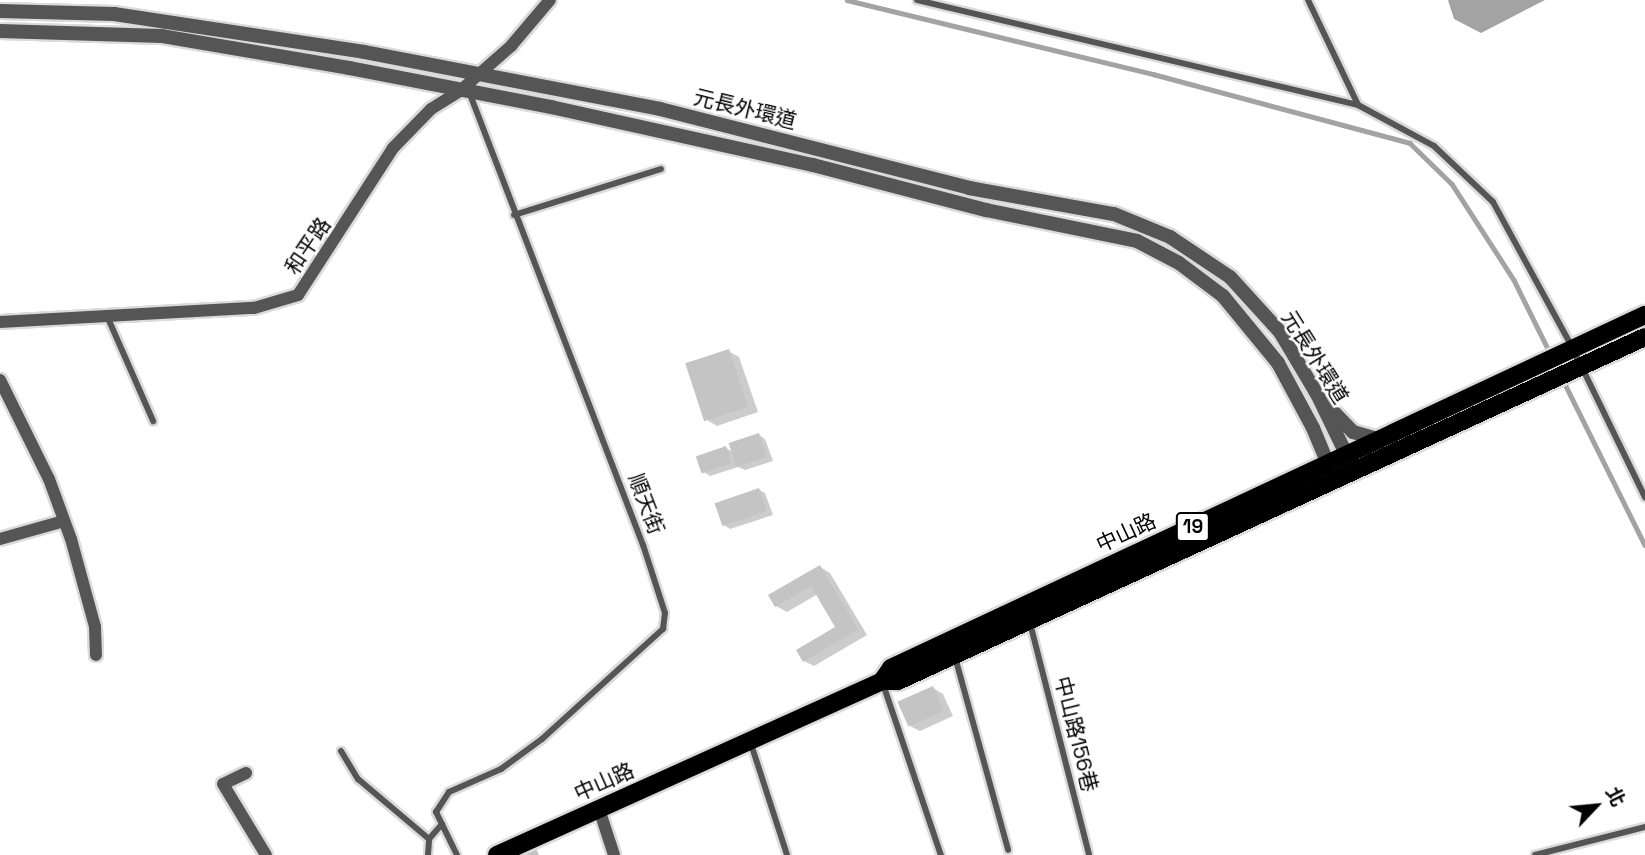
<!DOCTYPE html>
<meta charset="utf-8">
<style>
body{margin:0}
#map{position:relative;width:1645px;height:855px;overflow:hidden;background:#fff;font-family:"Space Grotesk","Noto Sans TC",sans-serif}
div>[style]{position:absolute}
.water>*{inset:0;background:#a3a3a3}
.shadow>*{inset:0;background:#0003}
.stream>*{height:4.5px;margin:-2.25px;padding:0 2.25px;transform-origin:2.25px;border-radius:2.25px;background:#a3a3a3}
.building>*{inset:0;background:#c4c4c4;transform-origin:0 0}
.roads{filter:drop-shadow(2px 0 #dbdbdb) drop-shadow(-2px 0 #dbdbdb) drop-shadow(0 2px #dbdbdb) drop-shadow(0 -2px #dbdbdb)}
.service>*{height:6px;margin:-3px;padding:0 3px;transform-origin:3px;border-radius:3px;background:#555}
.minor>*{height:12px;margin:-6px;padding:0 6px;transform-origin:6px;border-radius:6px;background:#555}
.tertiary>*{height:14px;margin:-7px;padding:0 7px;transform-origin:7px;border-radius:7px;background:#555}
.primary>*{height:18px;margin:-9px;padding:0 9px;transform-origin:9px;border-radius:9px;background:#000}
span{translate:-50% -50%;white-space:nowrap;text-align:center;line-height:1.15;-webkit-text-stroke:5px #fff;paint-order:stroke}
.shield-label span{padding:2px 5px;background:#fff;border:2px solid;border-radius:5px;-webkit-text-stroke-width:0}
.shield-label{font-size:19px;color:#000;font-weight:700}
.street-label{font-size:21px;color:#000}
.north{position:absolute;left:1561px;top:771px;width:70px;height:70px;-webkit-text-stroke:5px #fff;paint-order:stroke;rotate:64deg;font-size:19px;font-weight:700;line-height:28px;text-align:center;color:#000}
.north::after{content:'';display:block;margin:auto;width:24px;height:32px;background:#000;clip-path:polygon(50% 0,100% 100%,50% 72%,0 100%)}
</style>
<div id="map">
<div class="water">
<i style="clip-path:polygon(1448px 0,1545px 0,1481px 33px,1454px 19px)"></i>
</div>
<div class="shadow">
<i style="clip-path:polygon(728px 351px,739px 357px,758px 412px,717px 426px,707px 420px)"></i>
<i style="clip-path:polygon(759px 435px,765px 439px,773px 461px,745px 470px,738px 467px,710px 476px,704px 472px,726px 448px,733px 452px)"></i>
<i style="clip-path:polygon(759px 490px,765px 493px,773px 515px,730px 529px,724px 525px)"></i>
<i style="clip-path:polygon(820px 567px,830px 573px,867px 635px,814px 666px,804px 661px,838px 628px,818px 594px,787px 612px,776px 606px)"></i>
<i style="clip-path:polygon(933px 688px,943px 694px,953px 716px,920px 731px,910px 726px)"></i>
</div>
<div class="stream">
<i style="left:847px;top:0;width:315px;rotate:13.6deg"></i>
<i style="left:1153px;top:74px;width:266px;rotate:15deg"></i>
<i style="left:1410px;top:143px;width:59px;rotate:44.3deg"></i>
<i style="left:1452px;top:184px;width:114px;rotate:57.1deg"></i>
<i style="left:1514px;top:280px;width:81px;rotate:63.7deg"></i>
<i style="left:1563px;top:380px;width:184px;rotate:63.6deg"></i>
</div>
<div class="building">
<i style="left:729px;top:349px;width:61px;height:46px;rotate:72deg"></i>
<i style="left:759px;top:433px;width:25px;height:32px;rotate:72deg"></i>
<i style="left:726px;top:446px;width:18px;height:32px;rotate:71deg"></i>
<i style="left:759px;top:488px;width:24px;height:47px;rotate:71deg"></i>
<i style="clip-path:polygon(820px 565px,858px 629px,803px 662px,796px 650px,835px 627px,811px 586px,775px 607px,768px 595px)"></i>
<i style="left:933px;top:686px;width:27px;height:39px;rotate:66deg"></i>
<i style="clip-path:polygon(536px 848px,539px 855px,519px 855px)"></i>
</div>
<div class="roads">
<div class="service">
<i style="left:917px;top:0;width:453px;rotate:13.4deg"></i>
<i style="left:1358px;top:105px;width:86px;rotate:28.3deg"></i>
<i style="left:1434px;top:146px;width:81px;rotate:43.5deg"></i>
<i style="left:1493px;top:202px;width:167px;rotate:61.4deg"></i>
<i style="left:1573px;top:349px;width:165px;rotate:64.1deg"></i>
<i style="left:1308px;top:0;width:116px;rotate:64.5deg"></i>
<i style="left:514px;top:215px;width:154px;rotate:-17.4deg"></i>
<i style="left:107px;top:316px;width:115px;rotate:66.3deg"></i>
<i style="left:1030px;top:623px;width:239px;rotate:75.7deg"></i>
<i style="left:955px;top:657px;width:200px;rotate:74.6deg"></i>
<i style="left:883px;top:684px;width:181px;rotate:71.3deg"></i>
<i style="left:751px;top:744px;width:117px;rotate:72deg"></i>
<i style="left:341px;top:751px;width:33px;rotate:59deg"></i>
<i style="left:358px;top:779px;width:93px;rotate:40.2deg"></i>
<i style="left:428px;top:855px;width:16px;rotate:-86deg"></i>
<i style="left:429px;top:839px;width:20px;rotate:-49deg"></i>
<i style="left:457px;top:855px;width:48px;rotate:-116deg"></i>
<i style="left:436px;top:812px;width:24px;rotate:-57deg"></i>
<i style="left:449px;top:792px;width:57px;rotate:-23.9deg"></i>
<i style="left:501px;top:769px;width:51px;rotate:-36.2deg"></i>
<i style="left:542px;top:739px;width:164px;rotate:-42.3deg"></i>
<i style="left:663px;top:629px;width:16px;rotate:-83deg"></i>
<i style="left:665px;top:613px;width:71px;rotate:-107.9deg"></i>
<i style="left:643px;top:545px;width:485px;rotate:-111deg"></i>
<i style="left:1535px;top:855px;width:114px;rotate:-14.3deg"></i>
</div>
<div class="minor">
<i style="left:0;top:322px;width:254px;rotate:-3.2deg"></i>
<i style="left:254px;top:308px;width:46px;rotate:-16.5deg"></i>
<i style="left:298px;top:295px;width:175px;rotate:-57.1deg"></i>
<i style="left:393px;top:148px;width:54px;rotate:-45.7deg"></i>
<i style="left:431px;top:109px;width:36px;rotate:-32deg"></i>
<i style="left:461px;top:90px;width:67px;rotate:-41.3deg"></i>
<i style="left:511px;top:46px;width:60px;rotate:-49.7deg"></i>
<i style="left:0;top:380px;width:110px;rotate:63.7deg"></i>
<i style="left:49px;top:479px;width:64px;rotate:69.9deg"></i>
<i style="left:71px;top:539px;width:91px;rotate:74.7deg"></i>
<i style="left:95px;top:627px;width:28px;rotate:88deg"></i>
<i style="left:0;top:539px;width:66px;rotate:-15.7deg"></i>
<i style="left:246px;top:773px;width:25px;rotate:154deg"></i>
<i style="left:223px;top:784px;width:83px;rotate:58.8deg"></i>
<i style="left:599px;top:809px;width:48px;rotate:71.9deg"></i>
</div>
<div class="tertiary">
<i style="left:0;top:11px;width:114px;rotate:1.5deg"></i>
<i style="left:114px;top:14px;width:253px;rotate:8.6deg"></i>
<i style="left:364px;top:52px;width:301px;rotate:10.9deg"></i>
<i style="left:660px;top:109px;width:319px;rotate:14.3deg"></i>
<i style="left:969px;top:188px;width:147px;rotate:10.2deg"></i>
<i style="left:1114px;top:214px;width:61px;rotate:22.3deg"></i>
<i style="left:1170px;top:237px;width:72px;rotate:33.7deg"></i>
<i style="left:1230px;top:277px;width:74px;rotate:47.7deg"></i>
<i style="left:1280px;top:332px;width:72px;rotate:59.2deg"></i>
<i style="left:1317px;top:394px;width:76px;rotate:64.1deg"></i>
<i style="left:0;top:31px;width:162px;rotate:1.8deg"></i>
<i style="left:162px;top:36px;width:190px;rotate:9.7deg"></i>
<i style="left:349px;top:68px;width:206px;rotate:10.9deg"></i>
<i style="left:551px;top:107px;width:268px;rotate:12.5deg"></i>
<i style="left:813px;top:165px;width:179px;rotate:14.6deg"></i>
<i style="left:986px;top:210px;width:154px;rotate:11.6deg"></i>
<i style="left:1137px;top:241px;width:47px;rotate:27.6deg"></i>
<i style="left:1179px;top:263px;width:55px;rotate:36.9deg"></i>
<i style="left:1223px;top:296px;width:87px;rotate:50.6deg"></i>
<i style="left:1278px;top:363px;width:74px;rotate:61.7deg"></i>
<i style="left:1313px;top:428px;width:47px;rotate:67.3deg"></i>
<i style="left:1326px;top:404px;width:39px;rotate:46deg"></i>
<i style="left:1353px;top:432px;width:29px;rotate:16deg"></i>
</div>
<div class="primary">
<i style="left:882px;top:681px;width:16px;rotate:-55deg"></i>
<i style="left:891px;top:668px;width:833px;rotate:-25.09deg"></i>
<i style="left:497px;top:855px;width:422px;rotate:-24.3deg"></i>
<i style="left:882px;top:681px;width:16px"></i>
<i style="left:898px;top:681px;width:822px;rotate:-24.73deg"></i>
</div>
</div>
<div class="shield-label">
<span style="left:1193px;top:527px">19</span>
</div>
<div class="street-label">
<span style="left:745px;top:109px;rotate:14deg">元長外環道</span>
<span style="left:308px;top:246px;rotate:-56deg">和平路</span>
<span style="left:1315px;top:357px;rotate:58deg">元長外環道</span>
<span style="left:646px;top:504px;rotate:69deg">順天街</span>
<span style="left:1126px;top:533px;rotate:-25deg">中山路</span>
<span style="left:1076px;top:734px;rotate:76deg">中山路156巷</span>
<span style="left:604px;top:782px;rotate:-24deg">中山路</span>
</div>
<div class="north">北</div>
</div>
